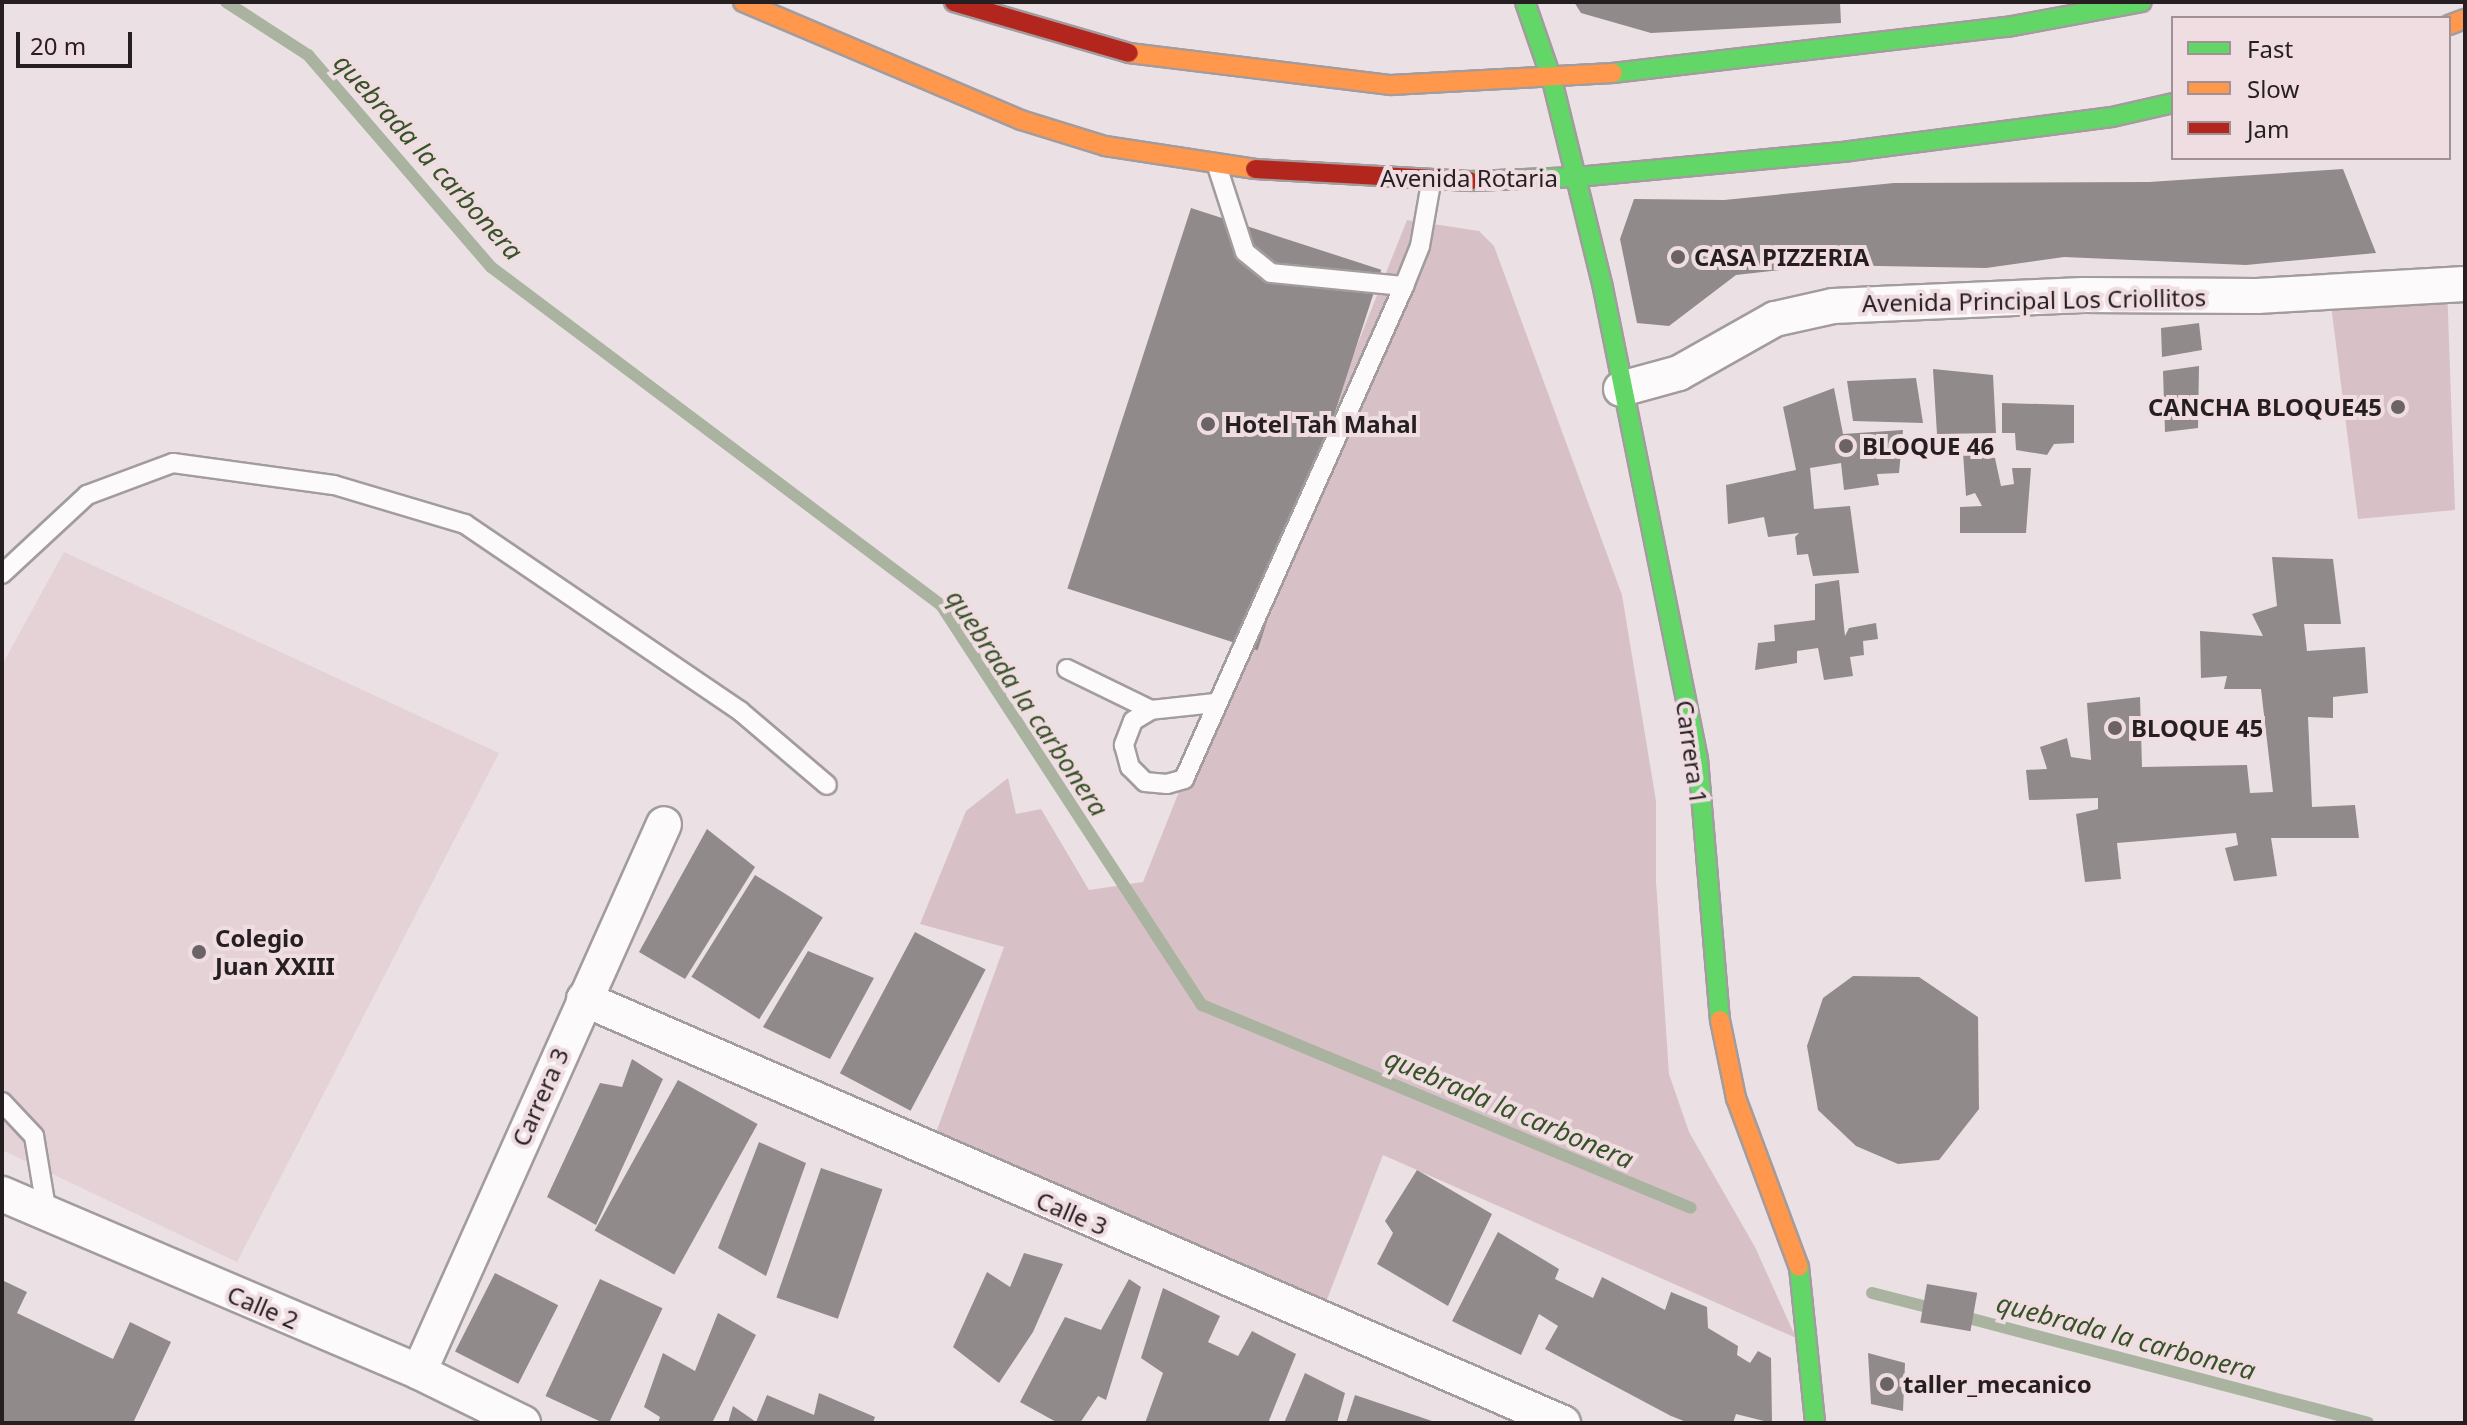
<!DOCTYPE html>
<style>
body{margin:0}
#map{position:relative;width:2467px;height:1425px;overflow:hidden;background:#ebe1e4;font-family:"Noto Sans",sans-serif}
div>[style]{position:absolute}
.built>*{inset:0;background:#e4d2d6}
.green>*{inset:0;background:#d7c1c7}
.stream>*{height:12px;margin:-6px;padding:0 6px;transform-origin:6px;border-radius:6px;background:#a9b3a0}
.building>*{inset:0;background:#908a8b;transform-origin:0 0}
.roads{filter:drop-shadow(2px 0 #a39c9e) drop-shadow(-2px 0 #a39c9e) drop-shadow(0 2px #a39c9e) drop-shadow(0 -2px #a39c9e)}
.lane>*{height:18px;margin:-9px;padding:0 9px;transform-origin:9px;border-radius:9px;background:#fcfafb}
.street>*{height:34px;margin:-17px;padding:0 17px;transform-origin:17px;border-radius:17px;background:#fcfafb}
.fast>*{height:18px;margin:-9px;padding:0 9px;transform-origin:9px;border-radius:9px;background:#63d668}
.slow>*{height:18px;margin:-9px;padding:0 9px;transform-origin:9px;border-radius:9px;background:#ff974d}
.jam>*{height:18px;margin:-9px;padding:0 9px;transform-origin:9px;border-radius:9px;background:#b3261e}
.dots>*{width:22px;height:22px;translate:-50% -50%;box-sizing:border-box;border:4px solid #efdde2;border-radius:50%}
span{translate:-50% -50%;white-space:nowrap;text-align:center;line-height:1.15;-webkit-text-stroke:8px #efdde2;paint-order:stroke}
.street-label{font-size:24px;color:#261f21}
.poi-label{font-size:24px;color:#261f21;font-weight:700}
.left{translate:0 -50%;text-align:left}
.right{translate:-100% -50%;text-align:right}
.water-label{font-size:26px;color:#375227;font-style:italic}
.frame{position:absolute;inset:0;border:4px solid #261f21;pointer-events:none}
.legend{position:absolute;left:2171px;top:16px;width:280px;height:144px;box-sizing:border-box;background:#efdde2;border:2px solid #9f9195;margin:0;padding:10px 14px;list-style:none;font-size:24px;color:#261f21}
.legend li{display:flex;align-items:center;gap:16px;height:40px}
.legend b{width:40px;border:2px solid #9f9195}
.scale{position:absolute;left:16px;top:32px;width:116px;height:36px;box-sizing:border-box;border:4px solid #261f21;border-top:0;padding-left:10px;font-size:24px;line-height:28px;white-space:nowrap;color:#261f21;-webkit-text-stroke:6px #efdde2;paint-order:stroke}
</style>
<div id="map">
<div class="built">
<i style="clip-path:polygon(64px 552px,499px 753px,237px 1262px,2px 1150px,2px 665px)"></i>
</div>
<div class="green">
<i style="clip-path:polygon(1407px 220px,1479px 231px,1494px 246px,1622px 595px,1656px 801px,1656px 881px,1669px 1074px,1689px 1132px,1755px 1247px,1796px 1338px,1383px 1155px,1326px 1302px,933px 1141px,1004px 947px,920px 924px,966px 811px,1008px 778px,1016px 814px,1041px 809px,1089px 890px,1143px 882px)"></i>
<i style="clip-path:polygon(2447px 285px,2455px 510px,2358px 519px,2331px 305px)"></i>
</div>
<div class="stream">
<i style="left:226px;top:2px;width:98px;rotate:32.9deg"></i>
<i style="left:308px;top:55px;width:280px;rotate:49.2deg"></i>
<i style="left:491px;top:267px;width:563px;rotate:36.91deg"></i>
<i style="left:941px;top:605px;width:478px;rotate:56.9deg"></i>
<i style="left:1202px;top:1005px;width:529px;rotate:22.54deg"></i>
<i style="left:1872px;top:1293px;width:65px;rotate:14.3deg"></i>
<i style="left:1957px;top:1315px;width:425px;rotate:14.7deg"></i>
</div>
<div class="building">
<i style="clip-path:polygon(1574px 2px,1840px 2px,1841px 23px,1651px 33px,1581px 13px)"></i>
<i style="clip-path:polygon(2343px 169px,2376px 253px,2246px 265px,2064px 257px,1986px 268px,1824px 265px,1736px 275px,1669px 326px,1637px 323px,1620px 239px,1634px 199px,1724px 200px,1894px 183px,2149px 182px)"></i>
<i style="left:1191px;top:208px;width:200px;height:400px;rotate:18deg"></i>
<i style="clip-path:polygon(2199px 323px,2202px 350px,2162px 357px,2161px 328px)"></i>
<i style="clip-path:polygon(2199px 366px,2198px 428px,2165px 432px,2163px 371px)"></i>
<i style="clip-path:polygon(1933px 369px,1993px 375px,1996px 433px,1937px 434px)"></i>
<i style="clip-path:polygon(1916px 378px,1923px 423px,1853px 421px,1847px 381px)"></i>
<i style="clip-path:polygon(1834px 388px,1843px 434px,1903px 430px,1899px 473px,1877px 474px,1879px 485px,1844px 490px,1841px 463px,1810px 468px,1814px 509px,1850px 506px,1859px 573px,1813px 576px,1808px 554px,1797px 555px,1795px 537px,1799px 533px,1768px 537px,1764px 517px,1728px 524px,1726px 485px,1796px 470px,1783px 407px)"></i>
<i style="clip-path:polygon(2002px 403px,2074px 405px,2074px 443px,2054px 444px,2047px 455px,2016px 450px,2015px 433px,2002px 433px)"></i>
<i style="clip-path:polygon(1963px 453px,1995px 458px,2001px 486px,2014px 484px,2012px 468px,2031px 468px,2026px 533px,1960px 533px,1960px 507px,1982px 506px,1975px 493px,1966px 496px)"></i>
<i style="clip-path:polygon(2272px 557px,2333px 559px,2341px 624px,2304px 624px,2307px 651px,2365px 647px,2368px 693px,2333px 697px,2333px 718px,2308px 717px,2312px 807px,2355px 805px,2359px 838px,2271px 838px,2277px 876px,2234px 881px,2225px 848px,2238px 845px,2236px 833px,2117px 843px,2121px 879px,2085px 882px,2076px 814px,2098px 809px,2098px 798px,2029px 800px,2026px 770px,2047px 769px,2040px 747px,2067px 738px,2071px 757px,2091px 760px,2087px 703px,2140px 697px,2142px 767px,2247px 765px,2250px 793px,2273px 792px,2261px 689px,2224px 689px,2227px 676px,2201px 678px,2200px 631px,2263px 636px,2252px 614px,2277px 606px)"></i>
<i style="clip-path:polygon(1839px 580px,1845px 636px,1849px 628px,1876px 623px,1878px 639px,1863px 641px,1864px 655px,1850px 657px,1853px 676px,1824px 680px,1818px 648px,1797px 651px,1797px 663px,1755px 670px,1758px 643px,1775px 641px,1774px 625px,1815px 620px,1815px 584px)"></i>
<i style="clip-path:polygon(707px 829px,755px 867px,685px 979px,639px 952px)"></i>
<i style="left:755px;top:875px;width:80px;height:120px;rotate:32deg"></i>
<i style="left:915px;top:932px;width:80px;height:160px;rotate:28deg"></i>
<i style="clip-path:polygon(808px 951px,874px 978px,830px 1059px,763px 1027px)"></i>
<i style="clip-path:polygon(1853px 976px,1919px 977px,1978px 1017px,1979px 1109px,1939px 1160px,1898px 1164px,1856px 1146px,1818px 1110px,1807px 1046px,1823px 998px)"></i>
<i style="clip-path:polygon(632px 1059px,663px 1079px,596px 1225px,547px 1197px,600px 1083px,622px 1087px)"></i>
<i style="left:678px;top:1080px;width:91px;height:172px;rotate:29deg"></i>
<i style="clip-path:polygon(759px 1142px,806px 1163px,766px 1276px,718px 1248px)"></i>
<i style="left:821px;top:1168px;width:65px;height:137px;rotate:19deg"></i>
<i style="clip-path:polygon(1417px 1170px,1492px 1214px,1448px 1306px,1377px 1264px,1393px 1233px,1385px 1221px)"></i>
<i style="clip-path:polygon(1498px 1232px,1559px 1269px,1555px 1279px,1593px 1298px,1602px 1277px,1665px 1310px,1671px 1292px,1707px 1307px,1708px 1328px,1738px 1346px,1737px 1355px,1750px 1363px,1758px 1351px,1771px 1358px,1772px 1423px,1736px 1414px,1733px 1423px,1689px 1423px,1671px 1416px,1545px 1349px,1558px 1326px,1539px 1314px,1521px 1355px,1452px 1321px)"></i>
<i style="clip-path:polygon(1024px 1253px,1063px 1264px,1033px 1332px,999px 1383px,953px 1347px,987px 1272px,1010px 1287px)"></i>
<i style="left:495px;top:1273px;width:71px;height:88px;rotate:27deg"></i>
<i style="left:600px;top:1279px;width:69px;height:129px;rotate:25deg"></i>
<i style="clip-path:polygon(1129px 1279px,1141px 1287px,1106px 1400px,1098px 1396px,1080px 1423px,1058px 1423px,1020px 1402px,1065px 1317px,1101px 1330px)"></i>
<i style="clip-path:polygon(2px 1280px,27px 1292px,17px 1313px,113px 1359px,130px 1322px,171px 1342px,133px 1423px,2px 1423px)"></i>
<i style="left:1927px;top:1284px;width:51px;height:39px;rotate:10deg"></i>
<i style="clip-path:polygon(1163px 1288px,1220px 1316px,1208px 1342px,1238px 1356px,1252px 1331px,1296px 1354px,1268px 1423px,1145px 1423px,1163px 1373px,1141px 1358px)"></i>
<i style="clip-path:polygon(718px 1313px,756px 1335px,712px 1423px,658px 1423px,660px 1417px,644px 1407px,663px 1353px,695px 1371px)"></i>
<i style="clip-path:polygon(1868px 1353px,1905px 1363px,1903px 1411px,1871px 1404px)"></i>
<i style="clip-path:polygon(1305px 1373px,1345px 1393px,1337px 1423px,1284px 1423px)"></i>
<i style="clip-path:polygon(819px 1393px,875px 1417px,873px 1423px,728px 1423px,733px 1406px,756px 1422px,767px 1395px,814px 1415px)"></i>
<i style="clip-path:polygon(1355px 1395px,1435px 1422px,1435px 1423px,1346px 1423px)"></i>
</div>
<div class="roads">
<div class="lane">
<i style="left:1217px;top:166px;width:90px;rotate:72deg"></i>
<i style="left:1245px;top:252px;width:33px;rotate:39deg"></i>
<i style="left:1271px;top:273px;width:134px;rotate:5.6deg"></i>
<i style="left:2px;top:574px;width:116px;rotate:-42.9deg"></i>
<i style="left:87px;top:495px;width:92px;rotate:-20.4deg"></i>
<i style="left:173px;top:463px;width:162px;rotate:7.8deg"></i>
<i style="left:334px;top:485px;width:137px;rotate:16.6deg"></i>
<i style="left:465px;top:524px;width:333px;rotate:34.2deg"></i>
<i style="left:740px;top:711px;width:114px;rotate:40.4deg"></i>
<i style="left:1067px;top:669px;width:93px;rotate:26deg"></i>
<i style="left:1215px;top:703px;width:64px;rotate:173.8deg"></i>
<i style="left:1151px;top:710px;width:21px;rotate:149deg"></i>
<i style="left:1133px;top:721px;width:26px;rotate:111deg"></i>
<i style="left:1124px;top:745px;width:23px;rotate:75deg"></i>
<i style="left:1130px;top:767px;width:21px;rotate:45deg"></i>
<i style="left:1145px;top:782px;width:22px;rotate:5deg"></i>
<i style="left:1167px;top:784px;width:18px;rotate:-16deg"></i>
<i style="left:1184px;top:779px;width:540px;rotate:-65.95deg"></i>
<i style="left:1404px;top:286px;width:43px;rotate:-68.2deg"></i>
<i style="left:1420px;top:246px;width:64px;rotate:-80.1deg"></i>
<i style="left:2px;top:1102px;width:47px;rotate:46.7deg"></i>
<i style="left:34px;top:1136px;width:79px;rotate:80.5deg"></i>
</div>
<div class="street">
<i style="left:1621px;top:389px;width:60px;rotate:-15.4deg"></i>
<i style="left:1679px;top:373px;width:110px;rotate:-29.4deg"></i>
<i style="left:1775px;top:319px;width:59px;rotate:-12.6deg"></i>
<i style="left:1833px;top:306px;width:250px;rotate:-2.5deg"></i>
<i style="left:2083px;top:295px;width:174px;rotate:0.3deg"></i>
<i style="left:2257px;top:296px;width:208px;rotate:-3.3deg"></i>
<i style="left:584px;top:999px;width:1067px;rotate:23.42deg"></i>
<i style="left:2px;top:1194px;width:453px;rotate:23.1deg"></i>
<i style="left:419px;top:1372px;width:116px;rotate:26.1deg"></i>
<i style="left:419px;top:1372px;width:600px;rotate:-65.91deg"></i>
</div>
<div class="fast">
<i style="left:1525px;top:2px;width:83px;rotate:70.9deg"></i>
<i style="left:1552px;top:80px;width:214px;rotate:76.2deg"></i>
<i style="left:1603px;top:288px;width:480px;rotate:78.6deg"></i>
<i style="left:1698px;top:759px;width:262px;rotate:85.2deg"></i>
<i style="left:1613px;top:73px;width:397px;rotate:-6.7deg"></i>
<i style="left:2007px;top:27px;width:137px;rotate:-10.5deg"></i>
<i style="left:1470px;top:181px;width:107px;rotate:-2.1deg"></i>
<i style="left:1577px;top:177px;width:274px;rotate:-5.4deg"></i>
<i style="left:1850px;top:151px;width:264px;rotate:-7.4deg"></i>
<i style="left:2112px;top:117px;width:63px;rotate:-12.9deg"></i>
<i style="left:1799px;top:1267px;width:157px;rotate:84.1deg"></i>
</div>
<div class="slow">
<i style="left:743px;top:2px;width:302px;rotate:23deg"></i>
<i style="left:1021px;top:120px;width:88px;rotate:17.2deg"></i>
<i style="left:1105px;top:146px;width:152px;rotate:8.7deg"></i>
<i style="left:2449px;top:25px;width:17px;rotate:-21deg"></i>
<i style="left:1129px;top:53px;width:264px;rotate:7deg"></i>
<i style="left:1391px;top:85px;width:222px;rotate:-3.1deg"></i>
<i style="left:1720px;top:1020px;width:80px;rotate:78.4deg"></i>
<i style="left:1736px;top:1098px;width:180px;rotate:69.6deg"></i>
</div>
<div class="jam">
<i style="left:954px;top:2px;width:182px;rotate:16.2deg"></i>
<i style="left:1255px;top:169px;width:215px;rotate:3.2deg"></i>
</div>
</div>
<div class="dots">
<i style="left:1678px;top:257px;background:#6b6365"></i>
<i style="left:2398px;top:407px;background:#6b6365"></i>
<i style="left:1208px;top:424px;background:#6b6365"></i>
<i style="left:1846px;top:446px;background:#6b6365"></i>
<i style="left:2115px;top:728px;background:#6b6365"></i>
<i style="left:199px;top:952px;background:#6b6365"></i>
<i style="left:1887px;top:1384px;background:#6b6365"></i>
</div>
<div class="street-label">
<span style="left:1469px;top:178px">Avenida Rotaria</span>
<span style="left:2034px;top:300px;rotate:-1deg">Avenida Principal Los Criollitos</span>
<span style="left:1692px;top:752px;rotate:82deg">Carrera 1</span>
<span style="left:540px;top:1097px;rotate:-66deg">Carrera 3</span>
<span style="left:1072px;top:1213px;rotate:23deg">Calle 3</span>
<span style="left:263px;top:1307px;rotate:23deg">Calle 2</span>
</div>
<div class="poi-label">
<span class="left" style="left:1694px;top:257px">CASA PIZZERIA</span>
<span class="right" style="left:2382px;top:407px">CANCHA BLOQUE45</span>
<span class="left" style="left:1224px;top:424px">Hotel Tah Mahal</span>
<span class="left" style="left:1862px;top:446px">BLOQUE 46</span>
<span class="left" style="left:2131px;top:728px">BLOQUE 45</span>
<span class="left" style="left:215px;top:952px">Colegio<br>Juan XXIII</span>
<span class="left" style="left:1903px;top:1384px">taller_mecanico</span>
</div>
<div class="water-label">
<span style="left:428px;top:157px;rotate:48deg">quebrada la carbonera</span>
<span style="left:1027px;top:703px;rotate:56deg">quebrada la carbonera</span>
<span style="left:1509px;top:1109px;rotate:23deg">quebrada la carbonera</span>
<span style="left:2126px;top:1337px;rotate:15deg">quebrada la carbonera</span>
</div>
<div class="frame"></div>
<ul class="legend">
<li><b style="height:10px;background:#63d668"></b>Fast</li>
<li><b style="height:10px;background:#ff974d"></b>Slow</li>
<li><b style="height:10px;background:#b3261e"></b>Jam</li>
</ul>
<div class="scale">20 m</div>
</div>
